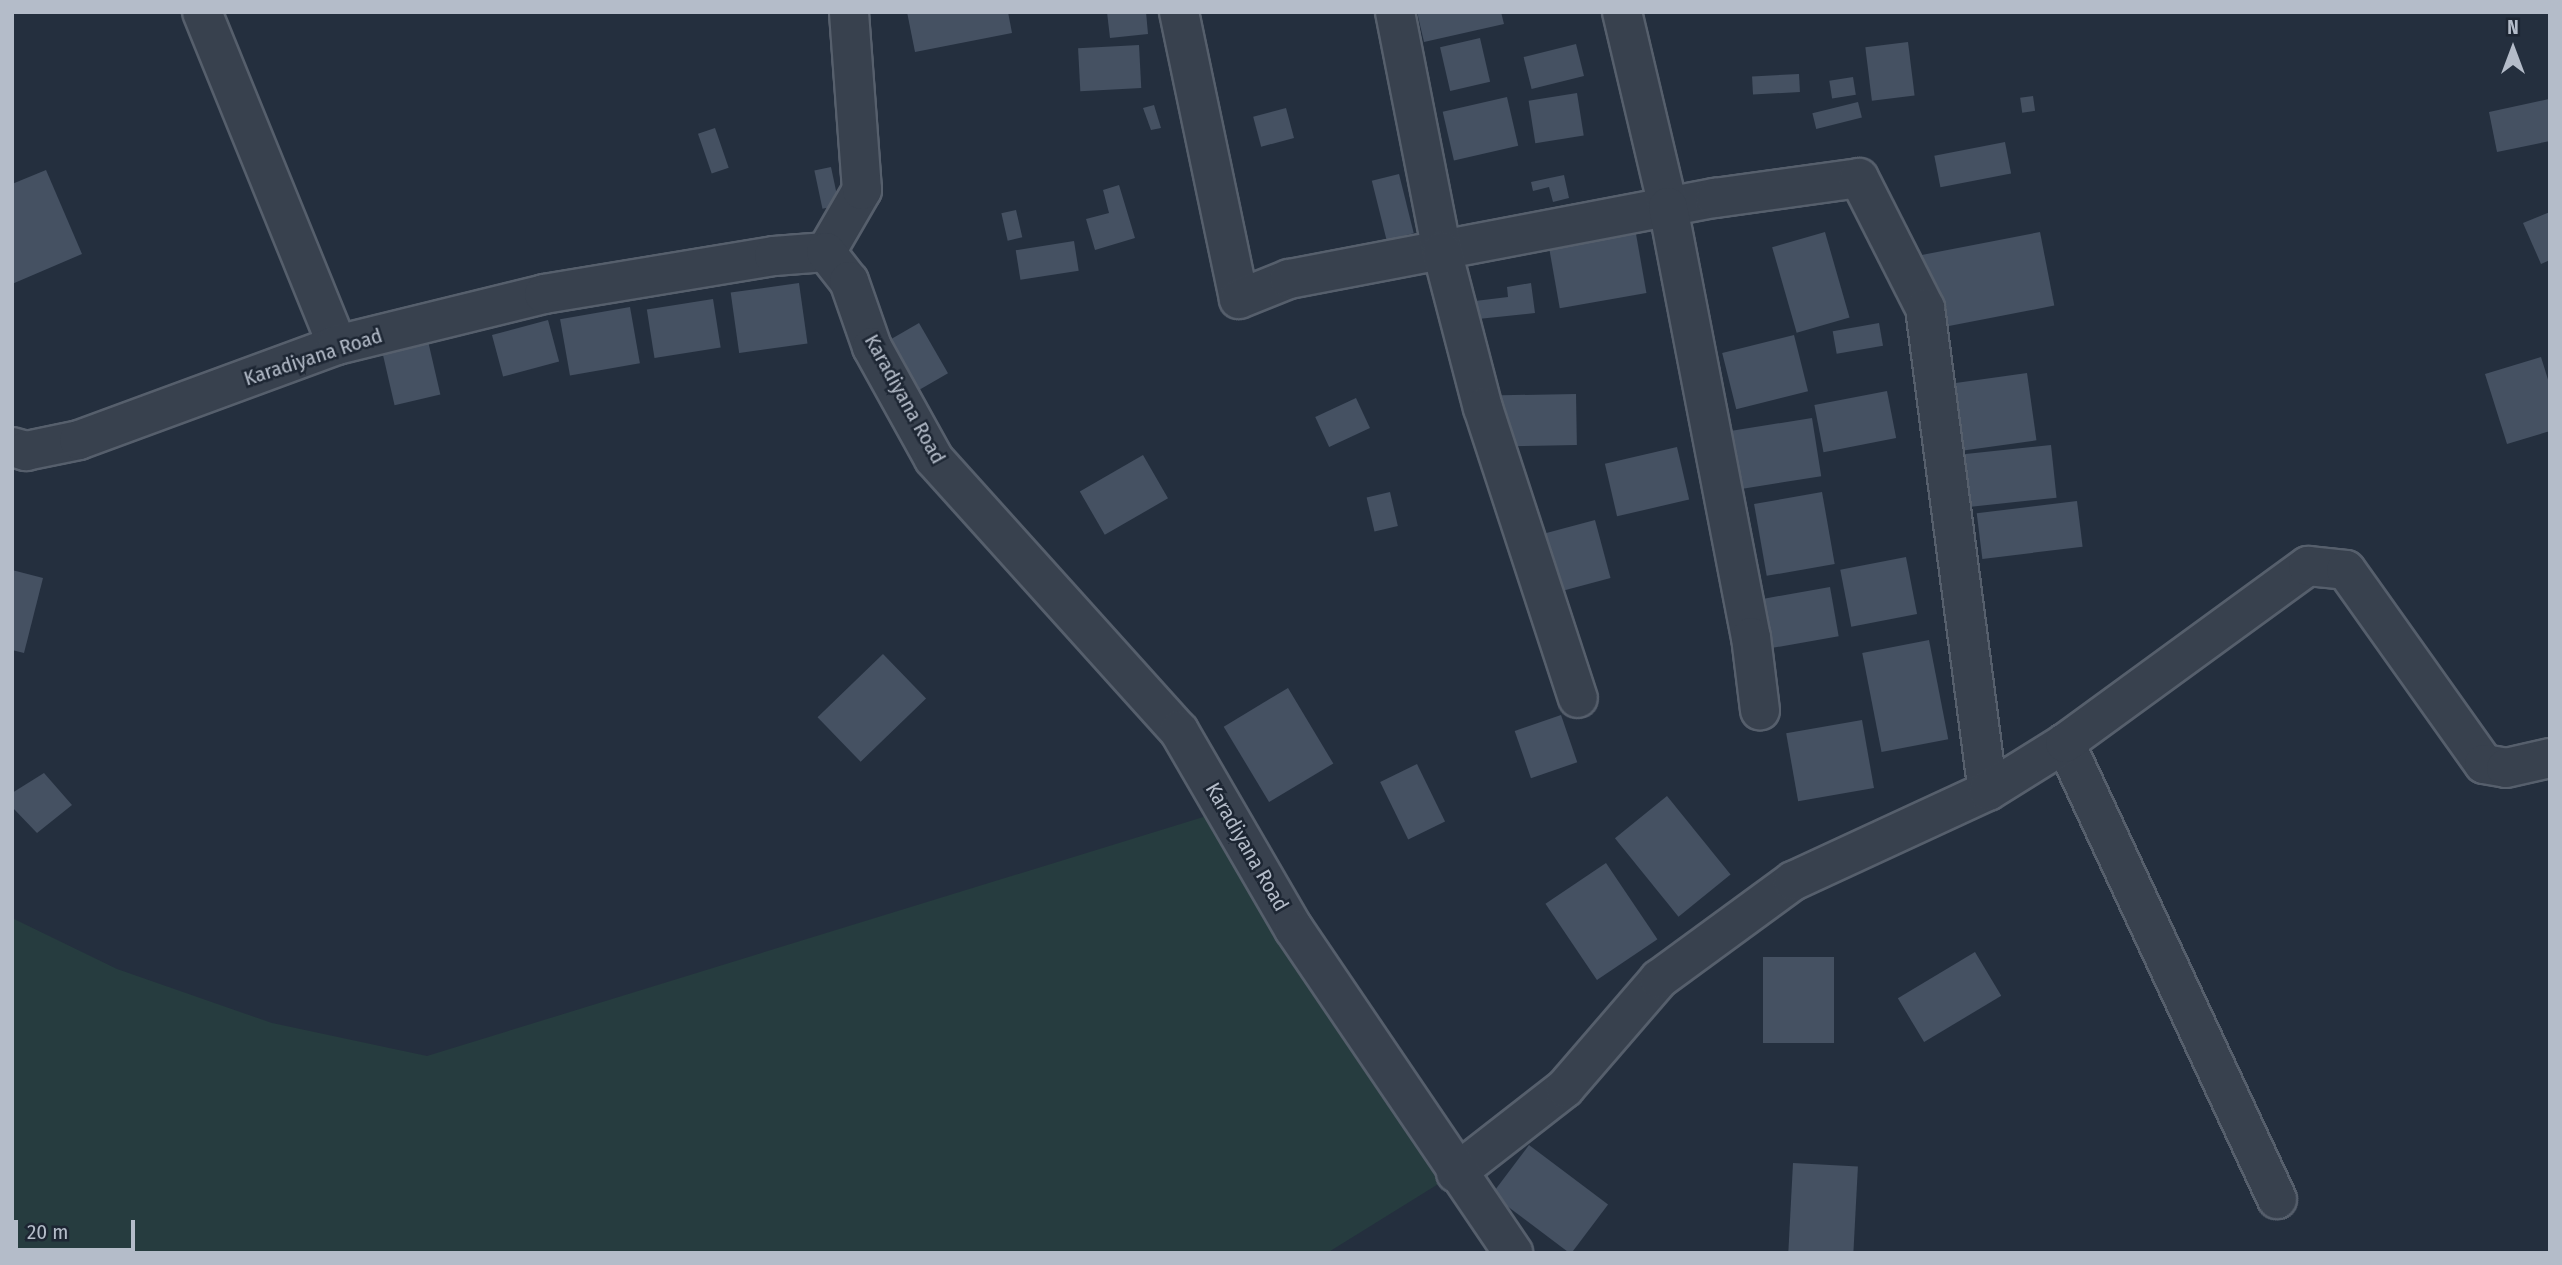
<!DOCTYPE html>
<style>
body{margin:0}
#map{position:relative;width:2562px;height:1265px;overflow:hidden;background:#242f3e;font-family:"Fira Sans Condensed",sans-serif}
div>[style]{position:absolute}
.green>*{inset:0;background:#263c3f}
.building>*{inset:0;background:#455162;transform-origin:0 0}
.roads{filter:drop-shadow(2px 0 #565f6c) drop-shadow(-2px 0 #565f6c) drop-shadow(0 2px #565f6c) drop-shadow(0 -2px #565f6c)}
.minor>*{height:38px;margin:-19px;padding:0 19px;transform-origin:19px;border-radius:19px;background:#38414e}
.tertiary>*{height:38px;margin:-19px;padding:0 19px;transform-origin:19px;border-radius:19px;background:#38414e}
span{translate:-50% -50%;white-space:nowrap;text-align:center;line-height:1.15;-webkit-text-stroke:5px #1d2633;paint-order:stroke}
.street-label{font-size:21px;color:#b4bcc9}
.frame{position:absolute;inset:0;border:14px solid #b4bcc9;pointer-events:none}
.north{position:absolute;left:2478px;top:14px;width:70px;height:70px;-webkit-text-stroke:5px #1d2633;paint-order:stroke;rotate:0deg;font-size:19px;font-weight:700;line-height:28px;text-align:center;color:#b4bcc9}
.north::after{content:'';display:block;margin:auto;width:24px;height:32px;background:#b4bcc9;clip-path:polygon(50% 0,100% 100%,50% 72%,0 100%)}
.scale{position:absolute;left:14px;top:1220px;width:121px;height:32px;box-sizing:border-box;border:4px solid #b4bcc9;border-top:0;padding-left:9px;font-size:21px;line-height:24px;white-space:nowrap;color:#b4bcc9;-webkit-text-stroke:5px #1d2633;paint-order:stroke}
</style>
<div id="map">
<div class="green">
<i style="clip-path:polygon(1226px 810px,1456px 1173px,1327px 1253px,12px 1253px,12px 918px,117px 969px,272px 1023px,427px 1056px)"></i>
</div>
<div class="building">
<i style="clip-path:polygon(907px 12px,1008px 12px,1012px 33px,915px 52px)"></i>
<i style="clip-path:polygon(1107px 12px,1146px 12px,1148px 34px,1110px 38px)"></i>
<i style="clip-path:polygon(1417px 12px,1501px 12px,1504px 24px,1424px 42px)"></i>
<i style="left:1480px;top:38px;width:45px;height:41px;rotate:77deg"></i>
<i style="left:1908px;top:42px;width:54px;height:43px;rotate:83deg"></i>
<i style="left:1576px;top:44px;width:33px;height:54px;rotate:76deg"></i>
<i style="left:1139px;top:45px;width:43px;height:61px;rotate:87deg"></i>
<i style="left:1799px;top:74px;width:18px;height:47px;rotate:87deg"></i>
<i style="left:1853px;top:77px;width:18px;height:24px;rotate:81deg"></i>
<i style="left:1577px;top:93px;width:43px;height:49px;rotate:81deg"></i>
<i style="left:2033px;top:96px;width:15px;height:13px;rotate:82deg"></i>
<i style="left:1507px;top:97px;width:50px;height:66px;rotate:77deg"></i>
<i style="clip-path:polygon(2549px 99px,2550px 141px,2497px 152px,2489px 112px)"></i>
<i style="left:1858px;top:102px;width:16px;height:47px;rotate:76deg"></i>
<i style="clip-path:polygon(1154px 105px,1161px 128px,1151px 130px,1143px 108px)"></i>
<i style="left:1286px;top:108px;width:31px;height:34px;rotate:75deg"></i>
<i style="left:715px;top:128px;width:42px;height:18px;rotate:71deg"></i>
<i style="left:2005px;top:142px;width:32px;height:72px;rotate:79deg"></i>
<i style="left:831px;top:167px;width:39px;height:17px;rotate:78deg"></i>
<i style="clip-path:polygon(46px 170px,82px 254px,12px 284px,12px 184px)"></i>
<i style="left:1399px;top:174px;width:61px;height:28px;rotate:76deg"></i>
<i style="clip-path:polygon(1564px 175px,1569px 198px,1553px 202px,1549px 187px,1533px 191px,1531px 182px)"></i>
<i style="clip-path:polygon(1119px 185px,1135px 238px,1095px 250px,1086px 219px,1109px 213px,1103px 190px)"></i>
<i style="left:1016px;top:210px;width:28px;height:15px;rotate:77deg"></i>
<i style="clip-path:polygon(2550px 212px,2550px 260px,2541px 264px,2523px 223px)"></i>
<i style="left:1825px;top:232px;width:89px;height:55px;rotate:74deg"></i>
<i style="left:2040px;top:232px;width:75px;height:127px;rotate:79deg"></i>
<i style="left:1636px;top:234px;width:60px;height:88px;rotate:80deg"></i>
<i style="left:1074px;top:241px;width:30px;height:59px;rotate:81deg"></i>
<i style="left:799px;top:283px;width:61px;height:69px;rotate:82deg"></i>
<i style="clip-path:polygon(1531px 283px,1535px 313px,1478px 319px,1475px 301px,1508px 297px,1507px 287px)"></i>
<i style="left:713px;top:299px;width:49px;height:67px;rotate:81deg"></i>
<i style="left:630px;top:307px;width:57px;height:71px;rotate:80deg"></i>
<i style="left:548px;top:320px;width:43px;height:58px;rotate:75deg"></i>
<i style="left:919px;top:323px;width:58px;height:36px;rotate:60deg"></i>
<i style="left:1879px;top:323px;width:23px;height:47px;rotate:80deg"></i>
<i style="left:1794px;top:335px;width:58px;height:74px;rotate:76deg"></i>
<i style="left:428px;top:341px;width:55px;height:47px;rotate:77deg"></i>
<i style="clip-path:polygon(2541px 357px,2550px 386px,2550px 431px,2507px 444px,2485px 374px)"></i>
<i style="left:2027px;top:373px;width:68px;height:81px;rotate:82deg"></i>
<i style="left:1887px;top:391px;width:48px;height:74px;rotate:79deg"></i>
<i style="left:1576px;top:394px;width:51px;height:74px;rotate:89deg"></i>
<i style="left:1356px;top:398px;width:33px;height:45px;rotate:65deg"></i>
<i style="left:1812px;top:418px;width:59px;height:81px;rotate:81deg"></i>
<i style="left:2051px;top:445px;width:53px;height:93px;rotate:84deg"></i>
<i style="left:1677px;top:447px;width:54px;height:74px;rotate:77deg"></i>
<i style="left:1143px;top:455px;width:50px;height:73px;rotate:60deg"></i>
<i style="left:1390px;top:492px;width:35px;height:24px;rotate:77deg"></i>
<i style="left:1822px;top:492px;width:73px;height:69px;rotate:80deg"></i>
<i style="left:2077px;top:501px;width:46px;height:101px;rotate:83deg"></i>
<i style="left:1595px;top:520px;width:60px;height:60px;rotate:75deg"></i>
<i style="left:1906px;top:557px;width:58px;height:67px;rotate:79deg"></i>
<i style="clip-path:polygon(12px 570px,43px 578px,24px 653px,12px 650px)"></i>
<i style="left:1830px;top:587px;width:50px;height:67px;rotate:80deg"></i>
<i style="left:1929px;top:640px;width:101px;height:68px;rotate:79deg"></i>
<i style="left:883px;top:654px;width:62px;height:91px;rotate:46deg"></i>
<i style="left:1288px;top:688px;width:88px;height:75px;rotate:59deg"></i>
<i style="left:1561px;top:715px;width:50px;height:49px;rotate:71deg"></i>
<i style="left:1862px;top:720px;width:69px;height:77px;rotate:80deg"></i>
<i style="left:1417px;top:764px;width:64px;height:41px;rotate:64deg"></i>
<i style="clip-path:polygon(44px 773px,72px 805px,37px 833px,12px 807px,12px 793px)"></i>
<i style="left:1667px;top:796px;width:101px;height:67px;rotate:51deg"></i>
<i style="left:1606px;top:863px;width:92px;height:73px;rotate:56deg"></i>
<i style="left:1975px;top:952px;width:51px;height:90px;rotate:59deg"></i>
<i style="left:1763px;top:957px;width:71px;height:86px"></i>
<i style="left:1529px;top:1145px;width:99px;height:62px;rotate:37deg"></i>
<i style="left:1793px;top:1163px;width:65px;height:90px;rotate:3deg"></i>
</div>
<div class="roads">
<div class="minor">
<i style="left:202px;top:12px;width:359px;rotate:67.9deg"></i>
<i style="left:1179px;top:12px;width:293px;rotate:78.2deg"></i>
<i style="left:1239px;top:299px;width:54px;rotate:-21.8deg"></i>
<i style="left:1289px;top:279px;width:434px;rotate:-10.8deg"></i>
<i style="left:1715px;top:198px;width:145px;rotate:-7.9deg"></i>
<i style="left:1859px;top:178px;width:146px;rotate:63.1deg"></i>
<i style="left:1925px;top:308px;width:487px;rotate:82.6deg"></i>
<i style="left:1395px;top:12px;width:244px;rotate:78.9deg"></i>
<i style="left:1442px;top:251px;width:162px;rotate:75.4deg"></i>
<i style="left:1483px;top:408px;width:305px;rotate:71.9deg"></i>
<i style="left:1622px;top:12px;width:200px;rotate:76.7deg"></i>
<i style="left:1668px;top:207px;width:438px;rotate:79.1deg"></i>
<i style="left:1751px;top:637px;width:74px;rotate:83deg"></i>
<i style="left:826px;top:252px;width:72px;rotate:-59.9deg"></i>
<i style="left:862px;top:190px;width:178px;rotate:-94.2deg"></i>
<i style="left:2065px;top:743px;width:503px;rotate:65.07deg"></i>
<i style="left:1456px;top:1173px;width:138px;rotate:-37.9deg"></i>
<i style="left:1565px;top:1088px;width:144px;rotate:-49.2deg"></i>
<i style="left:1659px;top:979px;width:166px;rotate:-36.2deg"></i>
<i style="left:1793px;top:881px;width:215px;rotate:-24.8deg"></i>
<i style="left:1988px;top:791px;width:91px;rotate:-31.9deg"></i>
<i style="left:2065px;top:743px;width:301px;rotate:-36.1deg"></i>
<i style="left:2308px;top:566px;width:38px;rotate:6deg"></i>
<i style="left:2346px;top:570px;width:238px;rotate:54.6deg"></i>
<i style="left:2484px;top:764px;width:22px;rotate:10deg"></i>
<i style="left:2506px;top:768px;width:45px;rotate:-12.8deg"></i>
</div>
<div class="tertiary">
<i style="left:12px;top:447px;width:15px;rotate:16deg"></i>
<i style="left:26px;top:451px;width:54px;rotate:-11.7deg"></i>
<i style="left:79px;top:440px;width:275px;rotate:-20.2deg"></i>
<i style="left:337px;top:345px;width:213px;rotate:-13.8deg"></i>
<i style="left:544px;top:294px;width:233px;rotate:-9.4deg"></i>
<i style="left:774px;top:256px;width:52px;rotate:-4.4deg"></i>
<i style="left:826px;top:252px;width:37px;rotate:52deg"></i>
<i style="left:849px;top:281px;width:70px;rotate:70.8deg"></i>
<i style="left:872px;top:347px;width:128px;rotate:61deg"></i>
<i style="left:934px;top:459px;width:366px;rotate:48deg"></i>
<i style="left:1179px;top:731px;width:229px;rotate:59.9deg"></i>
<i style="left:1294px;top:929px;width:391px;rotate:55.9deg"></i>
</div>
</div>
<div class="street-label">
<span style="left:313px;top:357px;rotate:-18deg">Karadiyana Road</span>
<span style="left:905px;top:399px;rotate:61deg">Karadiyana Road</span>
<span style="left:1247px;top:847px;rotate:60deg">Karadiyana Road</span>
</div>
<div class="frame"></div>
<div class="north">N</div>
<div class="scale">20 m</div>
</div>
